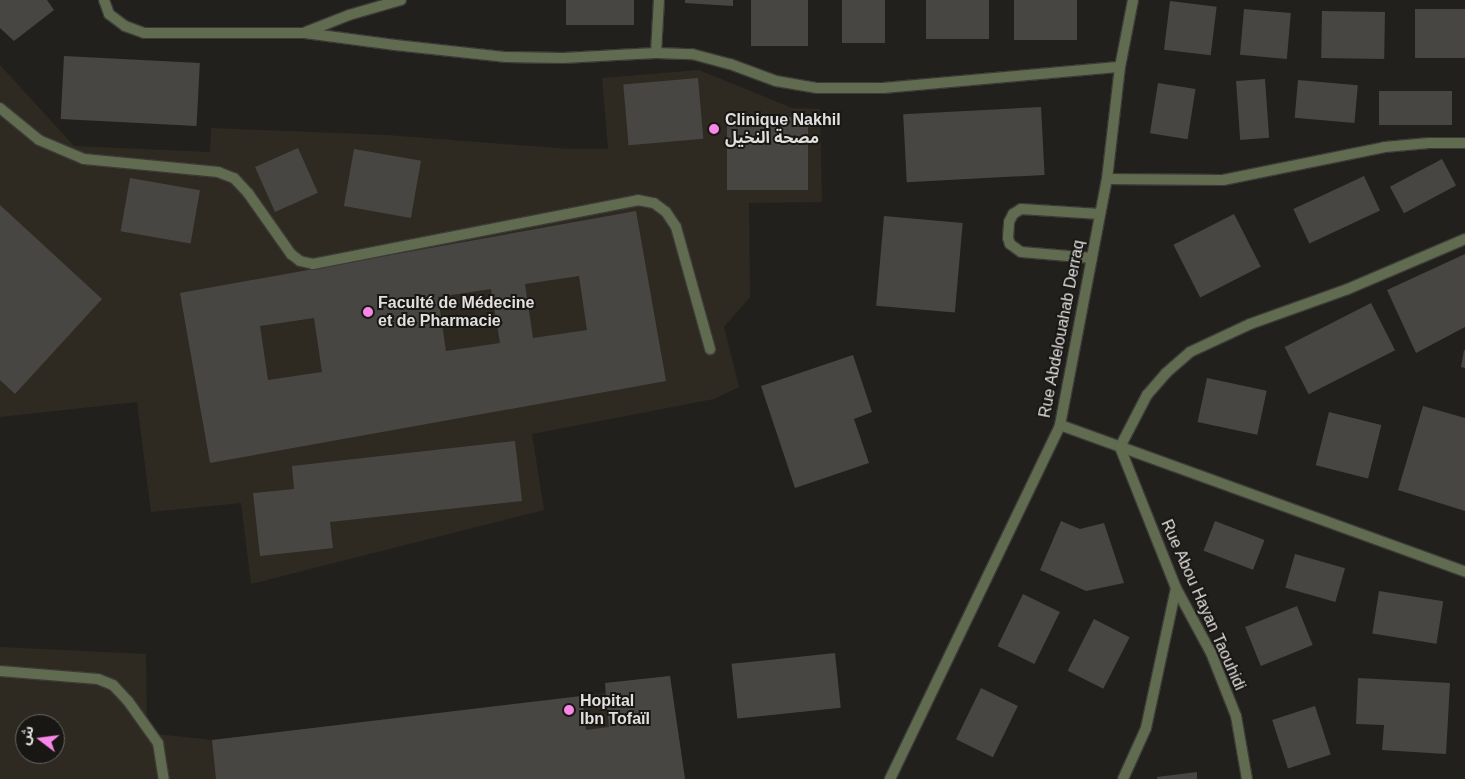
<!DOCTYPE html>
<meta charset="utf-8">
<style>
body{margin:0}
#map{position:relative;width:1465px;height:779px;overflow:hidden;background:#21201d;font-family:Arial,"Noto Sans Arabic",sans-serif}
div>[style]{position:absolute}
.built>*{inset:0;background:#2e2a22}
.building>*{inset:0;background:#484643;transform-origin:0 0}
.roads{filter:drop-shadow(1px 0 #3c3b38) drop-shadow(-1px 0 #3c3b38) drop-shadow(0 1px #3c3b38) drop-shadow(0 -1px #3c3b38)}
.lane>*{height:10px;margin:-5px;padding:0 5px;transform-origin:5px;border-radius:5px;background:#606b50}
.street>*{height:10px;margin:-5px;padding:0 5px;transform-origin:5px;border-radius:5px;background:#606b50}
.dots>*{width:14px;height:14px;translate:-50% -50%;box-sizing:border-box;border:2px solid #181714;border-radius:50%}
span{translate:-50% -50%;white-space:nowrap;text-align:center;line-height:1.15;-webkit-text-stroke:4px #181714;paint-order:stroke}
.poi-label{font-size:16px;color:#e1e0de;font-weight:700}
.left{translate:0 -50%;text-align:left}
.street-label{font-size:16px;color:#e1e0de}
.north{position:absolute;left:15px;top:714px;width:50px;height:50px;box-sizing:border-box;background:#181714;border:1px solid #686765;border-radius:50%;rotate:285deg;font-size:14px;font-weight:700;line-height:20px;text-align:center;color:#e1e0de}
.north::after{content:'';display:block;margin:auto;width:18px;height:22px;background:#f987e8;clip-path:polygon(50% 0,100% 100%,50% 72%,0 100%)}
</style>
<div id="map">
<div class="built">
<i style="clip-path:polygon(0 65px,74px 146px,210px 152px,211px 128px,387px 135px,570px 149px,608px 149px,602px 78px,699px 70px,792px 108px,820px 109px,822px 202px,749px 203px,750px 297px,724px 327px,739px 387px,714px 399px,532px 434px,544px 510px,251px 584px,241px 503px,151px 512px,137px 402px,0 417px)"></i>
<i style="clip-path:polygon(evenodd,0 647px,146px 654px,147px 733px,212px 740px,605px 693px,605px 683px,670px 676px,685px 779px,0 779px,0 647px,25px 724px,55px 724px,55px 754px,25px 754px,25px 724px)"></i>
</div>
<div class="building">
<i style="clip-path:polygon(0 0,47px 0,54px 10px,14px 41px,0 28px)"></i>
<i style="left:566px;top:0;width:68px;height:25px"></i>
<i style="clip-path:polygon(685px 0,733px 0,733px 6px,685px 3px)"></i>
<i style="left:751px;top:0;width:57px;height:46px"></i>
<i style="left:842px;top:0;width:43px;height:43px"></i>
<i style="left:926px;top:0;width:63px;height:39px"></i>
<i style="left:1014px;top:0;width:63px;height:40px"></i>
<i style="left:1170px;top:1px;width:47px;height:49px;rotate:7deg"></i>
<i style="left:1244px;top:9px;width:47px;height:46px;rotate:5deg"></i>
<i style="left:1415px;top:9px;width:50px;height:49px"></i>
<i style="left:1322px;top:11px;width:63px;height:47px;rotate:1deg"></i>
<i style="left:64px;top:56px;width:136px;height:63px;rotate:3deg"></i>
<i style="left:698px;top:78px;width:61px;height:75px;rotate:85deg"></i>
<i style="left:1265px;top:79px;width:59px;height:29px;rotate:86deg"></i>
<i style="left:1298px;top:80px;width:60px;height:38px;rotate:5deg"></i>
<i style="left:1158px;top:83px;width:38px;height:51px;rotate:9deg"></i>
<i style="left:1379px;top:91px;width:73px;height:34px"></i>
<i style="left:1041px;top:107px;width:68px;height:138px;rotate:87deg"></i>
<i style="left:727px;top:117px;width:81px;height:73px"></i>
<i style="left:298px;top:148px;width:49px;height:47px;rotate:66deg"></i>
<i style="left:354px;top:149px;width:68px;height:58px;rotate:10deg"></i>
<i style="left:1442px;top:159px;width:30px;height:59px;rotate:62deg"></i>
<i style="left:1364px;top:176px;width:38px;height:78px;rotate:65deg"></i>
<i style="left:130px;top:178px;width:71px;height:54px;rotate:10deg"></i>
<i style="clip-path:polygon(0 205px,102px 299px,15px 394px,0 380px)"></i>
<i style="clip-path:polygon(evenodd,636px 211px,666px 381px,210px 463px,180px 293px,636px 211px,579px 276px,587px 330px,533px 338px,525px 284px,579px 276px,636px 211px,491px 289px,500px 343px,446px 351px,438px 297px,491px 289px,636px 211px,314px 318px,322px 372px,268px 380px,260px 326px,314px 318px)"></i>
<i style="left:1234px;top:214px;width:59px;height:68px;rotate:63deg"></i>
<i style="left:884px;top:216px;width:79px;height:90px;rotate:5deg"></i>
<i style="clip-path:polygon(1465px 254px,1465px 327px,1416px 353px,1387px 290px)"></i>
<i style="left:1371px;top:303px;width:53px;height:97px;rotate:63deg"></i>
<i style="clip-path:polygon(1464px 350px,1465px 350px,1465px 368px,1461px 367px)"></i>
<i style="clip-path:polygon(853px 355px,872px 412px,854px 419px,869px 463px,795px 488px,761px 386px)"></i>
<i style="left:1207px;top:378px;width:61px;height:45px;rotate:12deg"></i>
<i style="clip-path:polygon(1423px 406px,1465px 418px,1465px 511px,1398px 490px)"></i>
<i style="left:1329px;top:412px;width:54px;height:55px;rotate:14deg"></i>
<i style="clip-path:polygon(515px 441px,522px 501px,330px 522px,333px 548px,260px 556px,253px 493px,294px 489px,292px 466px)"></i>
<i style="clip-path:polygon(1061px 521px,1080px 529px,1104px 523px,1124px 583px,1086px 591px,1040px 570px)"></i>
<i style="left:1215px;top:521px;width:53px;height:32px;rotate:21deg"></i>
<i style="left:1295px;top:554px;width:52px;height:35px;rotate:16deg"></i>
<i style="left:1379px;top:591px;width:65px;height:43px;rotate:9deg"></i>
<i style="left:1023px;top:594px;width:41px;height:58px;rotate:26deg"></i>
<i style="left:1297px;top:606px;width:42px;height:56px;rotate:68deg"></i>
<i style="left:1094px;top:619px;width:40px;height:58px;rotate:27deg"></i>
<i style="left:835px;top:653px;width:55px;height:104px;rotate:84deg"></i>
<i style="clip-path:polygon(670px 676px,685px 779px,216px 779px,212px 740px,582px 696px,586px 730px,609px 727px,605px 683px)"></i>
<i style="clip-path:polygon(1358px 678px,1450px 683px,1446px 754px,1382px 750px,1384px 725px,1356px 724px)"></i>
<i style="left:981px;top:688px;width:41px;height:57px;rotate:26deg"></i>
<i style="left:1315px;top:706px;width:51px;height:45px;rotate:72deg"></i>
<i style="clip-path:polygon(1197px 772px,1197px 779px,1157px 779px,1157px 777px)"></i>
</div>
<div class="roads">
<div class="lane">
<i style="left:0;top:108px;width:50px;rotate:39.4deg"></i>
<i style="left:39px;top:140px;width:49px;rotate:22.9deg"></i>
<i style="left:84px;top:159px;width:135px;rotate:5.5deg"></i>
<i style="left:218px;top:172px;width:17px;rotate:21deg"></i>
<i style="left:234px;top:178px;width:21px;rotate:47deg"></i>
<i style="left:248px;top:193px;width:75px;rotate:54.8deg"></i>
<i style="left:291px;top:254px;width:11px;rotate:38deg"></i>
<i style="left:300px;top:261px;width:13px;rotate:13deg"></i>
<i style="left:313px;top:264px;width:331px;rotate:-11.1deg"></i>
<i style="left:638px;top:200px;width:16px;rotate:11deg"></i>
<i style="left:654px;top:203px;width:15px;rotate:37deg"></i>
<i style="left:666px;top:212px;width:18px;rotate:56deg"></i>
<i style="left:676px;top:227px;width:127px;rotate:74.4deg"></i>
<i style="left:1092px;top:258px;width:71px;rotate:-175.2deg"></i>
<i style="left:1021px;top:252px;width:14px;rotate:-144deg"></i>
<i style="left:1010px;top:244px;width:6px;rotate:-108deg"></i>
<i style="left:1008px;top:238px;width:16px;rotate:-86deg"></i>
<i style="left:1009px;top:222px;width:9px;rotate:-63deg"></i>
<i style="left:1013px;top:214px;width:9px;rotate:-32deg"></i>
<i style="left:1021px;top:209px;width:79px;rotate:3.6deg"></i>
<i style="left:0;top:671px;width:98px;rotate:4.7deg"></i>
<i style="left:98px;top:679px;width:16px;rotate:22deg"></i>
<i style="left:113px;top:685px;width:22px;rotate:47deg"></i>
<i style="left:128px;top:701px;width:52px;rotate:54.5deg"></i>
<i style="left:158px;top:743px;width:36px;rotate:81deg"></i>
</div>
<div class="street">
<i style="left:104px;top:0;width:15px;rotate:70deg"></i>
<i style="left:109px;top:14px;width:20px;rotate:37deg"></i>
<i style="left:125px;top:26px;width:20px;rotate:20deg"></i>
<i style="left:144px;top:33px;width:161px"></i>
<i style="left:305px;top:33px;width:91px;rotate:7.6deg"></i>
<i style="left:395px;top:45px;width:112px;rotate:6.2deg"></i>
<i style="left:506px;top:57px;width:57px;rotate:1deg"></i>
<i style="left:563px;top:58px;width:93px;rotate:-3.1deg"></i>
<i style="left:656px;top:53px;width:36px;rotate:2deg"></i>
<i style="left:692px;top:54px;width:39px;rotate:15deg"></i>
<i style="left:730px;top:64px;width:49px;rotate:20.3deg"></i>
<i style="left:776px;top:81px;width:42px;rotate:9.7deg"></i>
<i style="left:817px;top:88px;width:66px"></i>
<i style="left:883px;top:88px;width:238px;rotate:-5.1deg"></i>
<i style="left:306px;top:32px;width:46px;rotate:-21.6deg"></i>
<i style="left:349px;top:15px;width:54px;rotate:-16.1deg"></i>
<i style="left:656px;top:53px;width:53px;rotate:-86.8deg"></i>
<i style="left:1107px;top:179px;width:116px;rotate:0.5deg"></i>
<i style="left:1223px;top:180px;width:165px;rotate:-11.5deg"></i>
<i style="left:1385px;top:147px;width:44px;rotate:-5.2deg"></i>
<i style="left:1429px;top:143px;width:36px"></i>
<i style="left:1060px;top:425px;width:431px;rotate:19.9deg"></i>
<i style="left:890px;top:779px;width:393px;rotate:-64.3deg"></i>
<i style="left:1060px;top:425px;width:250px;rotate:-79.2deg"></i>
<i style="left:1107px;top:179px;width:113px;rotate:-83.4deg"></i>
<i style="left:1120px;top:67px;width:68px;rotate:-79deg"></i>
<i style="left:1123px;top:779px;width:56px;rotate:-65.7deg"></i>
<i style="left:1146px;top:728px;width:143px;rotate:-77.9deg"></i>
<i style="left:1247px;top:779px;width:64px;rotate:-99.9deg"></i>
<i style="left:1236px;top:716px;width:68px;rotate:-111.6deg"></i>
<i style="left:1211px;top:653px;width:74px;rotate:-118.3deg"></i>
<i style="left:1176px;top:588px;width:152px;rotate:-111.7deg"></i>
<i style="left:1120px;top:447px;width:59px;rotate:-62.6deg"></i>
<i style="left:1147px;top:395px;width:29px;rotate:-49deg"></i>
<i style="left:1166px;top:373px;width:32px;rotate:-41deg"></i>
<i style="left:1190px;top:352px;width:66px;rotate:-25deg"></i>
<i style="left:1250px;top:324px;width:104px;rotate:-19.7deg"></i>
<i style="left:1348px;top:289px;width:127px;rotate:-23.1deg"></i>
</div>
</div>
<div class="dots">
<i style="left:714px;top:129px;background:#f987e8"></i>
<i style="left:368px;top:312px;background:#f987e8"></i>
<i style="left:569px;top:710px;background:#f987e8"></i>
</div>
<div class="poi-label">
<span class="left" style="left:725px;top:129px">Clinique Nakhil<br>مصحة النخيل</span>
<span class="left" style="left:378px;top:312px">Faculté de Médecine<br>et de Pharmacie</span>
<span class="left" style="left:580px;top:710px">Hopital<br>Ibn Tofaïl</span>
</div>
<div class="street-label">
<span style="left:1062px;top:329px;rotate:-79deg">Rue Abdelouahab Derraq</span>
<span style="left:1203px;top:605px;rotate:66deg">Rue Abou Hayan Taouhidi</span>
</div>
<div class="north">ش</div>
</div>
